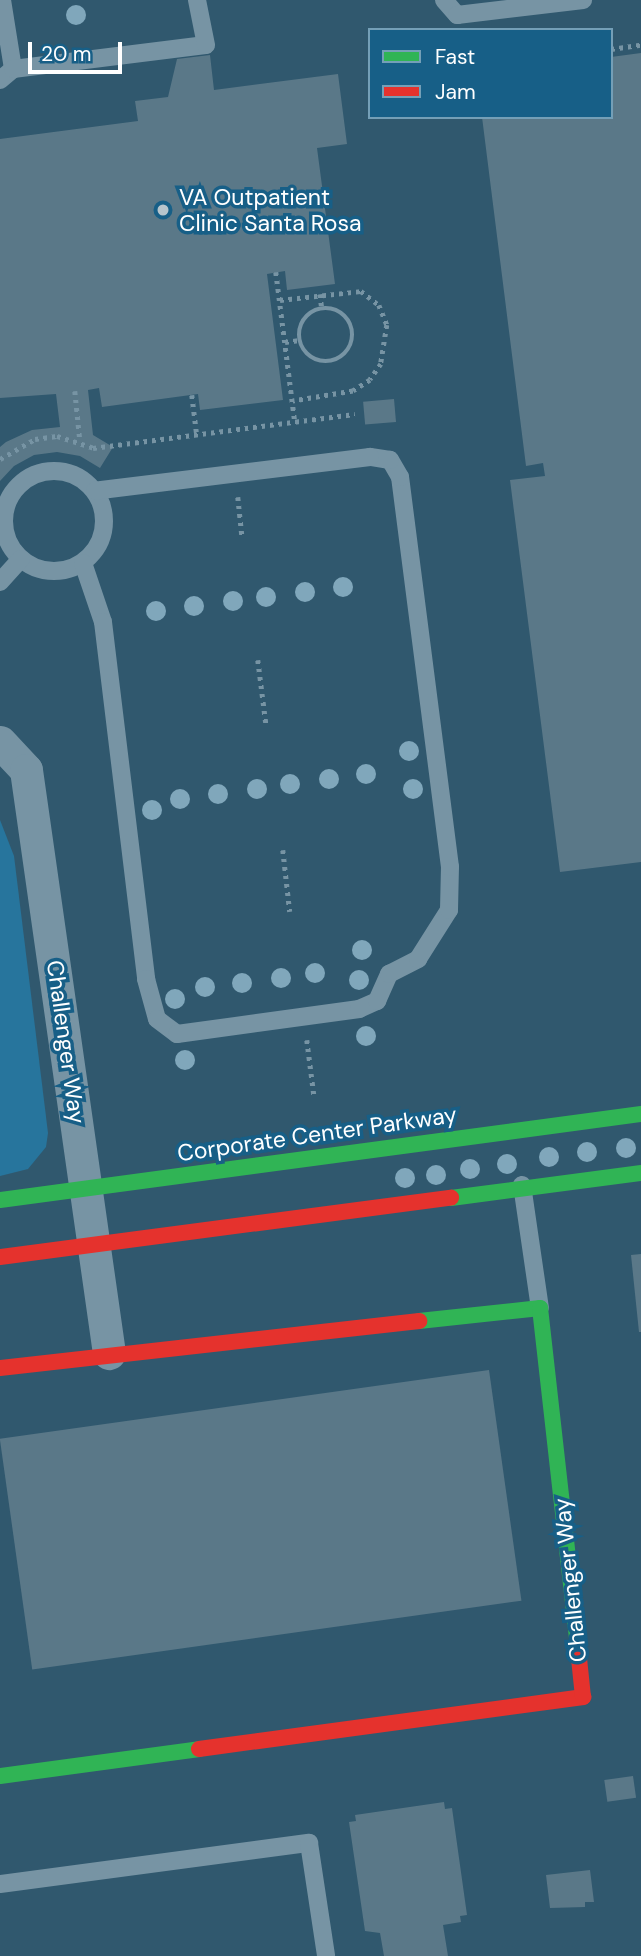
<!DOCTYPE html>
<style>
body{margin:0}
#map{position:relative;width:641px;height:1956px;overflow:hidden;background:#30586e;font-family:"DM Sans",sans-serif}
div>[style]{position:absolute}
.green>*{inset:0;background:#27759d}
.building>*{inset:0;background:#5a7888;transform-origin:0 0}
.path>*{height:4.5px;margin-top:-2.25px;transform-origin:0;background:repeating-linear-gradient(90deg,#7794a4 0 3.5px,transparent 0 8.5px)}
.path>.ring{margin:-2.25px;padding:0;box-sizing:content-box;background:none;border:4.5px solid #7794a4;border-radius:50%}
.lane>*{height:18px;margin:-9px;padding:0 9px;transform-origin:9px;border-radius:9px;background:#7794a4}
.lane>.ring{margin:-9px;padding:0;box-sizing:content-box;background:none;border:18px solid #7794a4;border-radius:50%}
.street>*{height:33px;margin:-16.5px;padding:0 16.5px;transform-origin:16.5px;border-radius:16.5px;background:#7794a4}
.fast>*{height:16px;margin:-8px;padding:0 8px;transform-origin:8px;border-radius:8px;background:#30b455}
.jam>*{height:16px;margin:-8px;padding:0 8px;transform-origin:8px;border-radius:8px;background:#e5322d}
.trees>*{width:20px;height:20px;margin:-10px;border-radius:50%;background:#80a7bb}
.dots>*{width:19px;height:19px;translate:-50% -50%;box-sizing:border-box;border:4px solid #175f87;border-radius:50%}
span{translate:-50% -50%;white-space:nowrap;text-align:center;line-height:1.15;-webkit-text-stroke:7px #175f87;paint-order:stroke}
.poi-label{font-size:23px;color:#fff}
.left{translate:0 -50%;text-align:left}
.street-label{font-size:23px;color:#fff}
.legend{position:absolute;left:368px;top:28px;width:245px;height:91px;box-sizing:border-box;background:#175f87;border:2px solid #749fb7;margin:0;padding:9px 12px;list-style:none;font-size:21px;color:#fff}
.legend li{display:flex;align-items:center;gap:14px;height:35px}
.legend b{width:35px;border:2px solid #749fb7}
.scale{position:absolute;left:28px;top:42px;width:94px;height:32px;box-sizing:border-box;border:4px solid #fff;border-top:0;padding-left:9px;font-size:21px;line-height:24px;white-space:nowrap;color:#fff;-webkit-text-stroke:5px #175f87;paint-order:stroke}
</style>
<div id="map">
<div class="green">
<i style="clip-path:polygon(0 820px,14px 856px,48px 1133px,46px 1147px,28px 1169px,0 1176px)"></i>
</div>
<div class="building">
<i style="clip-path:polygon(641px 53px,641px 862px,560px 872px,510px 480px,545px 476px,543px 463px,526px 466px,482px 117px,611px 117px,611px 57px)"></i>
<i style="clip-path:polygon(210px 55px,214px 90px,338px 74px,347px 144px,317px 148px,335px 284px,287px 290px,285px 271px,267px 274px,283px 400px,200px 410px,198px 394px,102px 407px,99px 388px,88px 390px,93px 435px,113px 447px,100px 468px,80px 456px,57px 452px,34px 455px,14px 466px,0 481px,0 447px,6px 442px,32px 430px,60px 427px,56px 394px,0 398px,0 139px,138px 121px,135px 101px,168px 97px,177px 59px)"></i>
<i style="left:394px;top:399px;width:23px;height:31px;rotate:85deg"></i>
<i style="clip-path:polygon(641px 1254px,641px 1332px,639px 1332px,631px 1255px)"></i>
<i style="left:489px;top:1370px;width:233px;height:494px;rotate:82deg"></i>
<i style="left:633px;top:1776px;width:22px;height:29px;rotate:82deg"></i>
<i style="clip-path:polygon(444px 1802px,445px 1809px,452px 1808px,467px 1915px,460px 1916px,461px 1922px,443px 1925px,448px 1956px,384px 1956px,380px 1933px,365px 1931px,349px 1822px,356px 1821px,355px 1815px)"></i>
<i style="clip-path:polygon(590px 1870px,594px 1902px,585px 1902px,585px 1907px,550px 1908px,546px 1875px)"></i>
</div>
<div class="path">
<i style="left:611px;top:49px;width:30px;rotate:-8deg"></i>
<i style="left:276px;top:272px;width:151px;rotate:82.8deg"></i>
<i style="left:320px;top:294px;width:15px;rotate:82deg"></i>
<i style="left:280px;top:300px;width:81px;rotate:-6.3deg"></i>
<i style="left:361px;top:291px;width:23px;rotate:38deg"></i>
<i style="left:379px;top:305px;width:22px;rotate:68deg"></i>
<i style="left:387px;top:325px;width:39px;rotate:99deg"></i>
<i style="left:381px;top:364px;width:19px;rotate:125deg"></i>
<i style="left:370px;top:380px;width:20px;rotate:147deg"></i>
<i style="left:353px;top:391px;width:61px;rotate:170.5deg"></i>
<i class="ring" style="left:299px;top:308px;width:49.5px;height:49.5px"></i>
<i style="left:285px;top:342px;width:15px;rotate:-8deg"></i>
<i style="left:75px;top:391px;width:49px;rotate:84.2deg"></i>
<i style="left:192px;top:395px;width:39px;rotate:83deg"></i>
<i style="left:0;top:459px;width:40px;rotate:-29.7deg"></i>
<i style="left:35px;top:439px;width:22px;rotate:-8deg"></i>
<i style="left:57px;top:436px;width:38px;rotate:18deg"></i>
<i style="left:93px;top:448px;width:264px;rotate:-7.4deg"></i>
<i style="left:238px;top:497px;width:38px;rotate:84deg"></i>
<i style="left:258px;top:660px;width:64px;rotate:82.8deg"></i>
<i style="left:283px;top:850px;width:62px;rotate:83.6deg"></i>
<i style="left:307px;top:1040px;width:55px;rotate:82.7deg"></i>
</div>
<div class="lane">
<i style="left:2px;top:0;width:70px;rotate:80.9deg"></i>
<i style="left:444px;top:0;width:20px;rotate:49deg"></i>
<i style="left:457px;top:15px;width:127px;rotate:-6.8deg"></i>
<i style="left:0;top:80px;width:17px;rotate:-40deg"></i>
<i style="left:13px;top:69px;width:194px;rotate:-7.1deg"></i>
<i style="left:206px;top:45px;width:46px;rotate:-101.3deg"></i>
<i class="ring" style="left:4px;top:471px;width:82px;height:82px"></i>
<i style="left:83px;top:563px;width:62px;rotate:71.3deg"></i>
<i style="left:103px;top:622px;width:360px;rotate:83.1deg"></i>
<i style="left:146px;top:979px;width:41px;rotate:74.6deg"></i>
<i style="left:157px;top:1019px;width:25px;rotate:37deg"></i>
<i style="left:177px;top:1034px;width:184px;rotate:-7.8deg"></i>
<i style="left:359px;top:1009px;width:20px;rotate:-24deg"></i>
<i style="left:377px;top:1001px;width:30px;rotate:-66deg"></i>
<i style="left:389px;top:974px;width:33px;rotate:-27deg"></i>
<i style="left:418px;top:959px;width:58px;rotate:-57.7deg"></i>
<i style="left:449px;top:910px;width:43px;rotate:-88.7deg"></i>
<i style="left:450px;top:867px;width:393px;rotate:-97.3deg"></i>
<i style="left:400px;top:477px;width:20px;rotate:-120deg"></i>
<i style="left:390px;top:460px;width:20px;rotate:-171deg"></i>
<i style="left:370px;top:457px;width:277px;rotate:173deg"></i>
<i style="left:0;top:582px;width:31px;rotate:-48deg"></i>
<i style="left:522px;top:1185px;width:124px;rotate:81.7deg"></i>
<i style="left:0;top:1884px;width:312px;rotate:-7.6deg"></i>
<i style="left:309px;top:1843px;width:114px;rotate:81.4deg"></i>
</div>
<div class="street">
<i style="left:0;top:742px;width:38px;rotate:47deg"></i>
<i style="left:26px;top:770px;width:589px;rotate:81.9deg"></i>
</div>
<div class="fast">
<i style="left:451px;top:1198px;width:192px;rotate:-7.5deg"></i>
<i style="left:0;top:1200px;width:647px;rotate:-7.64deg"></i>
<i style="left:419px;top:1321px;width:122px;rotate:-6.1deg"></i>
<i style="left:540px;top:1308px;width:343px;rotate:83.6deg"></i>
<i style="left:0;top:1776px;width:201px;rotate:-7.7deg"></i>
</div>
<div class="jam">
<i style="left:0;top:1257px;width:455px;rotate:-7.5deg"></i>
<i style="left:0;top:1368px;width:422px;rotate:-6.4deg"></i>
<i style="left:199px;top:1749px;width:388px;rotate:-7.7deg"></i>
<i style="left:583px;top:1697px;width:48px;rotate:-95.9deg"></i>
</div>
<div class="trees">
<i style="left:76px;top:15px"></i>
<i style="left:343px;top:587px"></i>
<i style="left:305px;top:592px"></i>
<i style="left:266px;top:597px"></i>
<i style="left:233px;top:601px"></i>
<i style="left:194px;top:606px"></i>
<i style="left:156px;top:611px"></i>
<i style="left:409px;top:751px"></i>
<i style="left:366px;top:774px"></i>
<i style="left:329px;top:779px"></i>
<i style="left:290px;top:784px"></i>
<i style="left:257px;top:789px"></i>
<i style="left:413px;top:789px"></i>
<i style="left:218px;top:794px"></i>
<i style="left:180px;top:799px"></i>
<i style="left:152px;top:810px"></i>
<i style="left:362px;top:950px"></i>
<i style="left:315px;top:973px"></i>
<i style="left:281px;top:978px"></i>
<i style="left:359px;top:980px"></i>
<i style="left:242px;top:983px"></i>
<i style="left:205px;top:987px"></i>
<i style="left:175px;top:999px"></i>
<i style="left:366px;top:1036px"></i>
<i style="left:185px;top:1060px"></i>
<i style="left:626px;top:1148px"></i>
<i style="left:587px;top:1152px"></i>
<i style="left:549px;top:1157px"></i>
<i style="left:507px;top:1164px"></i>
<i style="left:470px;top:1169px"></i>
<i style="left:436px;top:1175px"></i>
<i style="left:405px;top:1178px"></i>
</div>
<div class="dots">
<i style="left:163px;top:210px;background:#b7c5cc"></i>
</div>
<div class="poi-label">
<span class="left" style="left:179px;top:210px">VA Outpatient<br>Clinic Santa Rosa</span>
</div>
<div class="street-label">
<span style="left:66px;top:1042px;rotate:82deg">Challenger Way</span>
<span style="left:317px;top:1134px;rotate:-8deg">Corporate Center Parkway</span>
<span style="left:570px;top:1580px;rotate:-96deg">Challenger Way</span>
</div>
<ul class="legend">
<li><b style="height:9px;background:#30b455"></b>Fast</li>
<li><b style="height:9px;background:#e5322d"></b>Jam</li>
</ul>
<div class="scale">20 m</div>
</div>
